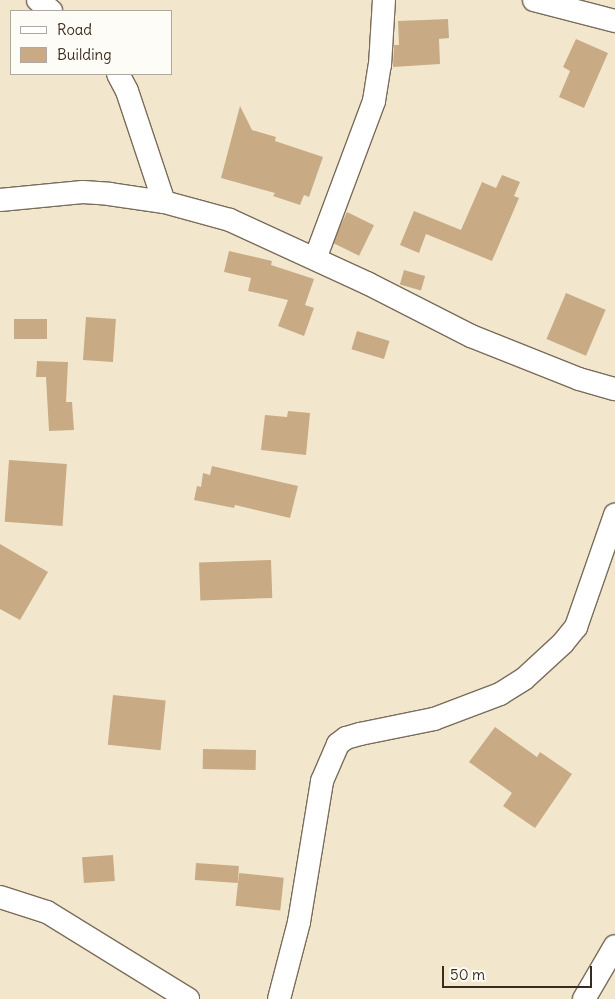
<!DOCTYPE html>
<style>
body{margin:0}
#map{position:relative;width:615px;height:999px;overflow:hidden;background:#f2e7cd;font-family:Delius,sans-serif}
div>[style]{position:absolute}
.building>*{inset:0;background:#c8ab84;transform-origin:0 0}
.roads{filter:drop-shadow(1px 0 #7b6c5b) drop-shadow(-1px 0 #7b6c5b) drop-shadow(0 1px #7b6c5b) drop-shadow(0 -1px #7b6c5b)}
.minor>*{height:22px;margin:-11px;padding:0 11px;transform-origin:11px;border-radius:11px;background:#fff}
span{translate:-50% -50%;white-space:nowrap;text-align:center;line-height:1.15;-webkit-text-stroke:5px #fdfcf7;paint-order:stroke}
.legend{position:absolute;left:10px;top:10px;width:162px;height:65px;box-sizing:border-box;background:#fdfcf7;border:1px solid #afa8a0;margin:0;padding:6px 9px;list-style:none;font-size:15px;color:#3b2a1e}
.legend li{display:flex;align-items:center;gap:10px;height:25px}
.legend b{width:25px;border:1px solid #afa8a0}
.scale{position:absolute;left:442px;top:966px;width:150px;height:22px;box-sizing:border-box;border:2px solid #3b2a1e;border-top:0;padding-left:6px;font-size:15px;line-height:18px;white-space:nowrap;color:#3b2a1e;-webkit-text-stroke:4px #fdfcf7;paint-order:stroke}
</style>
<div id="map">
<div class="building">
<i style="clip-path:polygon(448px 19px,449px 38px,439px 39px,440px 64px,393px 67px,394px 45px,399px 45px,398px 21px)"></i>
<i style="clip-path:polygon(576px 39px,608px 53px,584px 108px,559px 97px,570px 71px,563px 67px)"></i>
<i style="clip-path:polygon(240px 106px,252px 130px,276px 137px,275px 141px,323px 157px,309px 197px,304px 195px,300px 205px,273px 196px,275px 193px,221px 178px)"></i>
<i style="clip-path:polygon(502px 175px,520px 182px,514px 196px,519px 198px,492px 261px,426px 234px,419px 253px,400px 245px,414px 211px,461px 230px,482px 182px,496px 188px)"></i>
<i style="left:347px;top:212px;width:30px;height:34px;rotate:26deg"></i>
<i style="clip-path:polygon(229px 251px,272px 261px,271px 265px,314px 279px,305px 305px,314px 308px,304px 336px,278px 326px,288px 300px,248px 291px,251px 278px,224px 272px)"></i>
<i style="left:404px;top:270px;width:22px;height:15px;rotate:16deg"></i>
<i style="left:566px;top:293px;width:43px;height:50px;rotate:23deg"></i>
<i style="left:86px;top:317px;width:30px;height:43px;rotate:4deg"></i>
<i style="left:14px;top:319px;width:33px;height:20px"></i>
<i style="left:357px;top:331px;width:34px;height:19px;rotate:17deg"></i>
<i style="clip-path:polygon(37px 361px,68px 362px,66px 402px,72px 402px,74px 430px,49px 431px,46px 377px,36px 377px)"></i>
<i style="clip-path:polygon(288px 411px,310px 413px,306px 455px,261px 450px,265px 415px,287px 417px)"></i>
<i style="left:9px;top:460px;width:58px;height:62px;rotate:4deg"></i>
<i style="clip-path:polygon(212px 466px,298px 486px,290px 518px,235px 505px,234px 508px,194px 500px,197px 486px,201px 487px,203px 473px,210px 475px)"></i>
<i style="clip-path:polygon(0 544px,48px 572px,20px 620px,0 609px)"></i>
<i style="left:271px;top:560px;width:38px;height:72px;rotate:88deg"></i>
<i style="left:113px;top:695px;width:53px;height:50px;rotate:6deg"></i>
<i style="clip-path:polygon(495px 727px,537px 757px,540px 752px,572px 774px,535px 828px,503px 806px,512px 793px,469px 762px)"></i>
<i style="left:203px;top:749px;width:53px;height:20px;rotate:1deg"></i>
<i style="left:113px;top:855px;width:26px;height:31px;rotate:86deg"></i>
<i style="left:196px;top:863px;width:43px;height:17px;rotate:4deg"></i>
<i style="left:239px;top:873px;width:45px;height:33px;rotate:6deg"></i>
</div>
<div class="roads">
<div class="minor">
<i style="left:38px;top:0;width:17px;rotate:40deg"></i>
<i style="left:534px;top:0;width:84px;rotate:14.5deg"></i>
<i style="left:118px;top:74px;width:19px;rotate:62deg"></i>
<i style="left:127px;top:91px;width:117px;rotate:71.6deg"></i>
<i style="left:0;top:200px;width:83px;rotate:-5.5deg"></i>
<i style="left:83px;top:192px;width:26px;rotate:4deg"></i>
<i style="left:109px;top:194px;width:56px;rotate:8.3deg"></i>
<i style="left:164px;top:202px;width:68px;rotate:15.3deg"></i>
<i style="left:230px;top:220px;width:151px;rotate:24.7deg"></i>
<i style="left:367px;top:283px;width:117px;rotate:27deg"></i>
<i style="left:471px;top:336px;width:116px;rotate:21.7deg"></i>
<i style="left:579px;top:379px;width:37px;rotate:16deg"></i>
<i style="left:315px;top:259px;width:169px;rotate:-69.5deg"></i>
<i style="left:374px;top:101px;width:36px;rotate:-81deg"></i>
<i style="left:380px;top:65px;width:65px;rotate:-86.5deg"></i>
<i style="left:0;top:897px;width:49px;rotate:17.7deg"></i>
<i style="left:47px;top:912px;width:166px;rotate:31.7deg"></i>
<i style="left:279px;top:999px;width:80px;rotate:-75.4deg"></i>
<i style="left:299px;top:922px;width:143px;rotate:-80.7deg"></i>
<i style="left:322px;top:781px;width:40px;rotate:-66.6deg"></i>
<i style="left:338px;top:744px;width:10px;rotate:-37deg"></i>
<i style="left:346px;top:738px;width:15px;rotate:-16deg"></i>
<i style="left:360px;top:734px;width:76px;rotate:-11.5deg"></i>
<i style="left:434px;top:719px;width:71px;rotate:-20.7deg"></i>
<i style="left:500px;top:694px;width:28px;rotate:-32deg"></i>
<i style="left:524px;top:679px;width:53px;rotate:-42.7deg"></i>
<i style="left:563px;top:643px;width:21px;rotate:-51deg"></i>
<i style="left:576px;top:627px;width:119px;rotate:-70.8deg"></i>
<i style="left:584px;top:999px;width:61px;rotate:-59.7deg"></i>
</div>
</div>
<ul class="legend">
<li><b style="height:6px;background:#fff"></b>Road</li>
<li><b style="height:14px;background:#c8ab84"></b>Building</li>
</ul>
<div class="scale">50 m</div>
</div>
